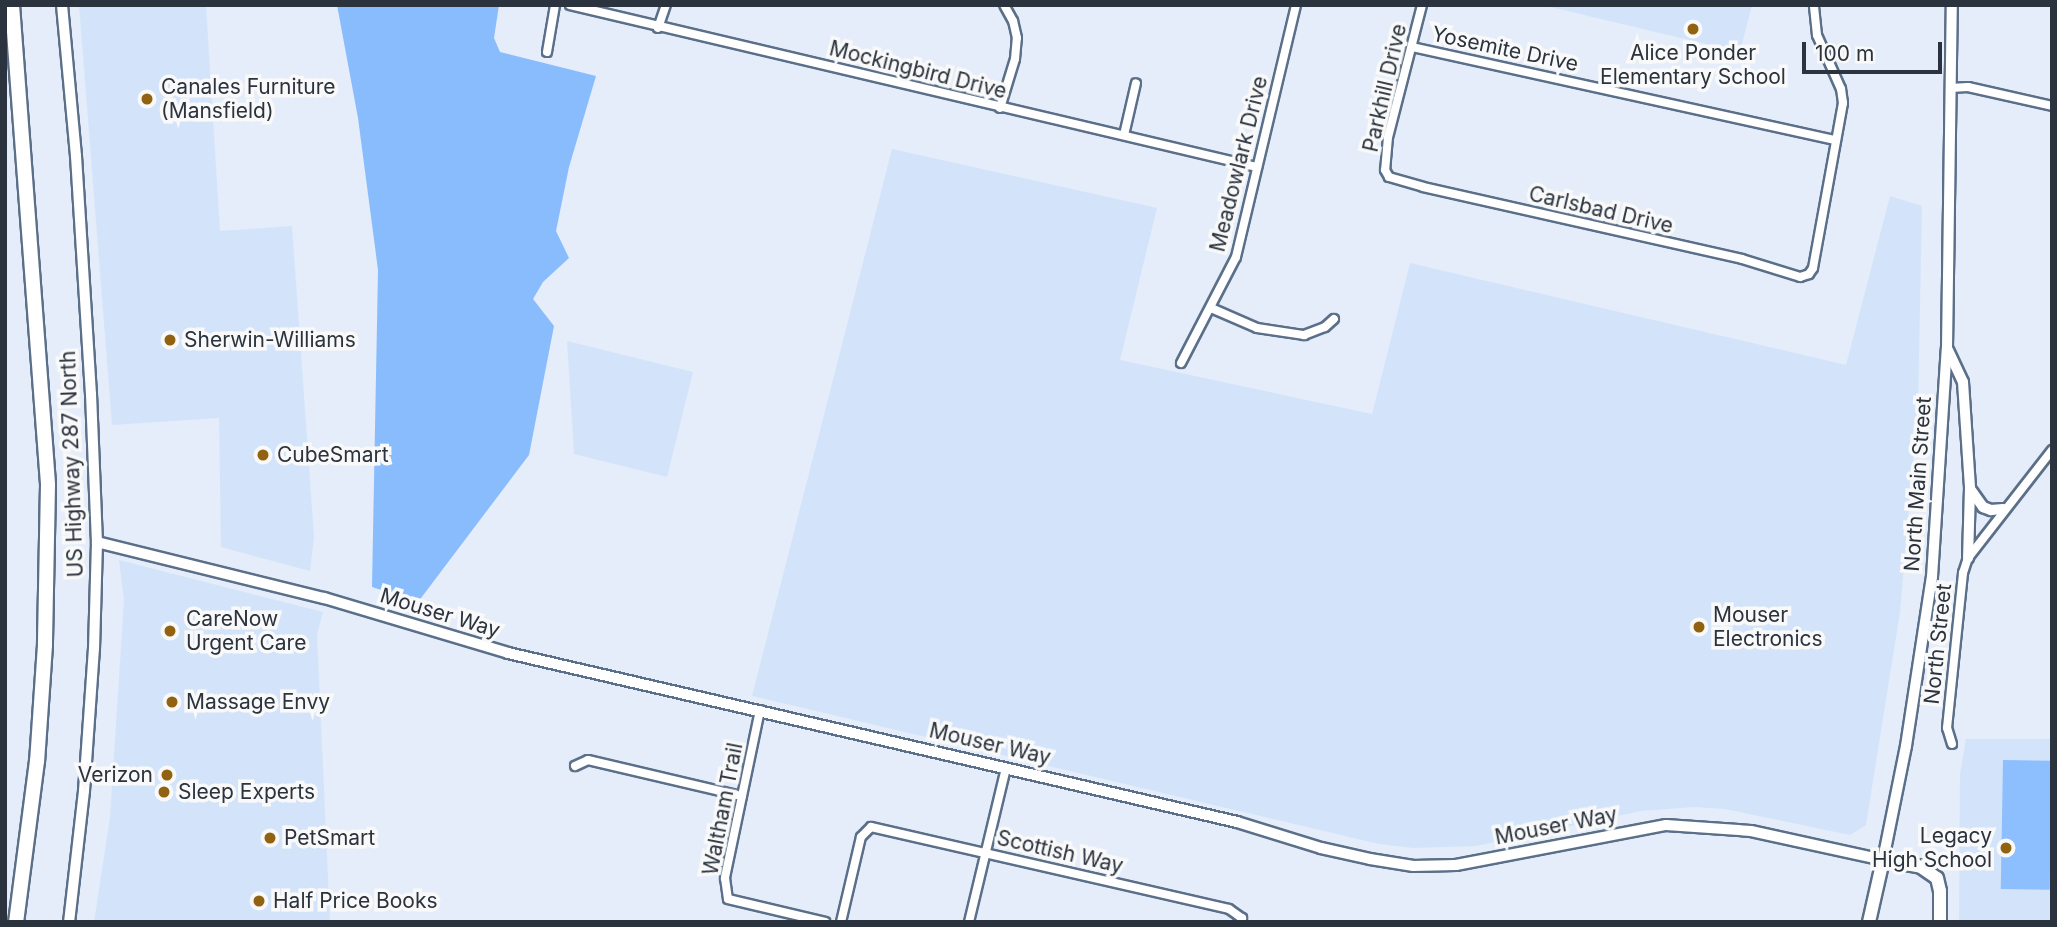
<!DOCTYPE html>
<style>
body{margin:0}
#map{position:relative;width:2057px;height:927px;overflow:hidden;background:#e4edf9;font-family:Inter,sans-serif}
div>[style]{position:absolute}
.built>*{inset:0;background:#d3e4fa}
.green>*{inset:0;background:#8dbffe;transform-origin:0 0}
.forest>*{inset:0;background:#89bcfd}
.roads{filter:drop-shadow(2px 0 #5b6f89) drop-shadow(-2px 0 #5b6f89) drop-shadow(0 2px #5b6f89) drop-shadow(0 -2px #5b6f89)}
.minor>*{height:8px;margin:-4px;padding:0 4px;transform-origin:4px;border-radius:4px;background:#fff}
.tertiary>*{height:10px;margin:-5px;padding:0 5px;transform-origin:5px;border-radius:5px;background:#fff}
.secondary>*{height:10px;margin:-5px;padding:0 5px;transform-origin:5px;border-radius:5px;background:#fff}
.primary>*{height:12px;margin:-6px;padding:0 6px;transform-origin:6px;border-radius:6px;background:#fff}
.motorway>*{height:14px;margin:-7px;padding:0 7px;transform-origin:7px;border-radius:7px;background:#fff}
.dots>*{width:19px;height:19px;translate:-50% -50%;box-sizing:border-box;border:4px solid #f9f9f9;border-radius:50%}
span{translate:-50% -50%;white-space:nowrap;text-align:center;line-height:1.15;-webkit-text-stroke:7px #f9f9f9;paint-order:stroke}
.street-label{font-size:21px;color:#2a333e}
.poi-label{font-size:21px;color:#2a333e}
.left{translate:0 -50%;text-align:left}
.right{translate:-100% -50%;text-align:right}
.frame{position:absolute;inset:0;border:7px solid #2a333e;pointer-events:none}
.scale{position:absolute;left:1802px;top:42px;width:140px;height:32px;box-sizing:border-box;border:4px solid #2a333e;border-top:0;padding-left:9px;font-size:21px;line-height:24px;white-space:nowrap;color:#2a333e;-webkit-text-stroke:5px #f9f9f9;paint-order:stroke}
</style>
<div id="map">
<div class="built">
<i style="clip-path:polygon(79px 5px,206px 5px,220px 231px,292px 226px,314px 537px,310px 571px,221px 547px,219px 418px,112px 425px)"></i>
<i style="clip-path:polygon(1542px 5px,1752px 5px,1740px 52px)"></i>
<i style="clip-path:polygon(892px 149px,1157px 208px,1120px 360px,1372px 414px,1410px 263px,1846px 365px,1890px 196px,1922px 206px,1918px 406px,1900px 612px,1866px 825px,1850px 835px,1725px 809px,1694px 807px,1641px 811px,1476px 846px,1413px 848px,1379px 844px,752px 696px)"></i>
<i style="clip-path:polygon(567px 341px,693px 372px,667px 477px,574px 454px)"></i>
<i style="clip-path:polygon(119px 560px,323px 612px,317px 634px,330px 922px,94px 922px,110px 817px,124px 600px)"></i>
<i style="clip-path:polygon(1966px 739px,2052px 739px,2052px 922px,1959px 922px,1960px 774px)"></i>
</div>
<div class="green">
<i style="left:2003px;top:760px;width:49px;height:129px;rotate:1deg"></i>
</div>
<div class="forest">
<i style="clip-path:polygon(337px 5px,499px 5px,494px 38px,500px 52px,596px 76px,569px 167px,556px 231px,569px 258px,543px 282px,533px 299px,554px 326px,529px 455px,418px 602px,372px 587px,378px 270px,358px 118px)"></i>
</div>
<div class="roads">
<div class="minor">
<i style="left:570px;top:5px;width:706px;rotate:13.27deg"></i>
<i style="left:1422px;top:5px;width:136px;rotate:104.4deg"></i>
<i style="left:1388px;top:137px;width:33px;rotate:95deg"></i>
<i style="left:1385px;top:170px;width:8px;rotate:60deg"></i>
<i style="left:1389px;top:177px;width:35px;rotate:16deg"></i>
<i style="left:1423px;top:187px;width:327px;rotate:12.7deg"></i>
<i style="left:1742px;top:259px;width:61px;rotate:17.2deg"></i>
<i style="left:1800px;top:277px;width:9px;rotate:-18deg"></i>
<i style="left:1809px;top:274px;width:7px;rotate:-56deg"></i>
<i style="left:1813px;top:268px;width:168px;rotate:-79.7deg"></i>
<i style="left:1843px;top:103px;width:14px;rotate:-98deg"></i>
<i style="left:1841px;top:89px;width:59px;rotate:-114deg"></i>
<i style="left:1817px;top:35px;width:30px;rotate:-96deg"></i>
<i style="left:658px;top:28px;width:24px;rotate:-71deg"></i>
<i style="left:1412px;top:47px;width:434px;rotate:12.4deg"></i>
<i style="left:547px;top:52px;width:48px;rotate:-80.3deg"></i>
<i style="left:1950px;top:88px;width:18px;rotate:-3deg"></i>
<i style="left:1968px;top:87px;width:86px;rotate:12.7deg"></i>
<i style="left:1000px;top:108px;width:51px;rotate:-73deg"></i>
<i style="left:1015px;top:59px;width:21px;rotate:-85deg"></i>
<i style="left:1017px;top:38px;width:17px;rotate:-103deg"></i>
<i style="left:1013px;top:21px;width:18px;rotate:-119deg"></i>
<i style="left:1124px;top:135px;width:53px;rotate:-77deg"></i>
<i style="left:1211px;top:308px;width:50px;rotate:23.5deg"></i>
<i style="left:1257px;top:328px;width:48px;rotate:8.5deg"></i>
<i style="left:1304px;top:335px;width:22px;rotate:-21deg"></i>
<i style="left:1325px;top:327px;width:12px;rotate:-42deg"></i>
<i style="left:1181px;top:363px;width:119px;rotate:-62.6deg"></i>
<i style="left:1236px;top:257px;width:259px;rotate:-76.6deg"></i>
<i style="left:760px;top:710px;width:172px;rotate:101.8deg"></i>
<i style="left:725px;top:878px;width:21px;rotate:82deg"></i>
<i style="left:728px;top:899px;width:100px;rotate:13.3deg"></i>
<i style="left:1952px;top:744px;width:17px;rotate:-107deg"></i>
<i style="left:1947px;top:728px;width:156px;rotate:-84.1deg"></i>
<i style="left:1963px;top:573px;width:16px;rotate:-72deg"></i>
<i style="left:1968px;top:558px;width:137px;rotate:-52.1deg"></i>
<i style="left:575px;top:766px;width:14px;rotate:-25deg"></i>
<i style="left:588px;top:760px;width:158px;rotate:13.2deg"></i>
<i style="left:841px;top:922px;width:87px;rotate:-76.8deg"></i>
<i style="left:861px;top:837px;width:14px;rotate:-45deg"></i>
<i style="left:871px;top:827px;width:367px;rotate:12.9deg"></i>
<i style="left:1229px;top:909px;width:16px;rotate:35deg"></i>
<i style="left:1242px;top:918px;width:4px;rotate:104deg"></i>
<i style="left:969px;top:922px;width:158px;rotate:-76.5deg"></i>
</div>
<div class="tertiary">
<i style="left:97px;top:542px;width:234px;rotate:13.9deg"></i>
<i style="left:324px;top:598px;width:192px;rotate:16.6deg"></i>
<i style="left:508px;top:653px;width:748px;rotate:13.05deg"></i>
<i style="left:1237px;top:822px;width:88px;rotate:17.2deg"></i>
<i style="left:1321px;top:848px;width:50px;rotate:12.7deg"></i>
<i style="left:1370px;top:859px;width:44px;rotate:9.2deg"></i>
<i style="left:1413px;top:866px;width:43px;rotate:-1.3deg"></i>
<i style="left:1456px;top:865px;width:214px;rotate:-10.8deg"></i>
<i style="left:1666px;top:825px;width:85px;rotate:4deg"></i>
<i style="left:1751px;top:831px;width:135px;rotate:12.4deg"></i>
</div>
<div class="secondary">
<i style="left:62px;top:5px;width:152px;rotate:84.7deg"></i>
<i style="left:76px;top:156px;width:238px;rotate:86.4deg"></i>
<i style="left:91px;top:394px;width:148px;rotate:87.7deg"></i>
<i style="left:97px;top:542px;width:106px;rotate:91.6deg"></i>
<i style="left:94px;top:648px;width:143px;rotate:94deg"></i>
<i style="left:84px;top:791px;width:132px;rotate:96.5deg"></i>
<i style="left:1948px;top:350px;width:35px;rotate:65deg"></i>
<i style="left:1963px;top:382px;width:106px;rotate:86.2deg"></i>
<i style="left:1970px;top:488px;width:70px;rotate:91.6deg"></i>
<i style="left:1971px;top:490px;width:21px;rotate:55deg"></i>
<i style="left:1983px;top:507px;width:9px;rotate:21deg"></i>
<i style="left:1991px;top:510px;width:12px;rotate:-5deg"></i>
<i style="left:1883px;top:860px;width:116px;rotate:-78.6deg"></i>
<i style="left:1906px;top:746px;width:171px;rotate:-81.3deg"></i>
<i style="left:1932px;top:577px;width:229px;rotate:-86.3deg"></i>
<i style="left:1947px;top:348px;width:343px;rotate:-89.2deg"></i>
</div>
<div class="primary">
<i style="left:1869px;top:922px;width:64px;rotate:-77.3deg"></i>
<i style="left:1883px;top:860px;width:39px;rotate:10deg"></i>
<i style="left:1921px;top:867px;width:19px;rotate:35deg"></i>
<i style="left:1937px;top:878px;width:13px;rotate:77deg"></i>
<i style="left:1940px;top:891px;width:31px;rotate:90deg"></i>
</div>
<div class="motorway">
<i style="left:12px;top:5px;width:481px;rotate:85.7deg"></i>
<i style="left:48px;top:485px;width:160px;rotate:91.1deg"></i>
<i style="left:45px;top:645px;width:116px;rotate:93.9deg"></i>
<i style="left:37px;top:761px;width:162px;rotate:97.4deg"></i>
</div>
</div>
<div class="dots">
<i style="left:1693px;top:29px;background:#91620f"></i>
<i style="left:147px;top:99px;background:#91620f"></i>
<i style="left:170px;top:340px;background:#91620f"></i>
<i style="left:263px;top:455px;background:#91620f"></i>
<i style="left:1699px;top:627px;background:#91620f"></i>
<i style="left:170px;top:631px;background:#91620f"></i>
<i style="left:172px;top:702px;background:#91620f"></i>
<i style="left:167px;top:775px;background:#91620f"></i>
<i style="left:164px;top:792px;background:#91620f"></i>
<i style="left:270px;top:838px;background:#91620f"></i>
<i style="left:2006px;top:848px;background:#91620f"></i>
<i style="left:259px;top:901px;background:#91620f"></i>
</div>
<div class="street-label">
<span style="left:1505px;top:49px;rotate:12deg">Yosemite Drive</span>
<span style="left:918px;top:70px;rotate:14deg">Mockingbird Drive</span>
<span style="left:1385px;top:88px;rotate:-77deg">Parkhill Drive</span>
<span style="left:1239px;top:164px;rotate:-76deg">Meadowlark Drive</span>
<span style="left:1601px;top:210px;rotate:13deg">Carlsbad Drive</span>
<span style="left:72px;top:464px;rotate:-92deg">US Highway 287 North</span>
<span style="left:1918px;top:484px;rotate:-86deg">North Main Street</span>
<span style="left:440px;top:613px;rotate:17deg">Mouser Way</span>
<span style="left:1938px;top:644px;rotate:-84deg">North Street</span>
<span style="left:990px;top:744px;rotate:13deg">Mouser Way</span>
<span style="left:723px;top:809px;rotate:-79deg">Waltham Trail</span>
<span style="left:1556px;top:826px;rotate:-11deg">Mouser Way</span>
<span style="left:1060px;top:852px;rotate:13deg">Scottish Way</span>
</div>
<div class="poi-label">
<span style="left:1693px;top:65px">Alice Ponder<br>Elementary School</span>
<span class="left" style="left:161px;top:99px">Canales Furniture<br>(Mansfield)</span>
<span class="left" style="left:184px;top:340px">Sherwin-Williams</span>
<span class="left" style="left:277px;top:455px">CubeSmart</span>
<span class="left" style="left:1713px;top:627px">Mouser<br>Electronics</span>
<span class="left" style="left:186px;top:631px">CareNow<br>Urgent Care</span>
<span class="left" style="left:186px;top:702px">Massage Envy</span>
<span class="right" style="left:153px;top:775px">Verizon</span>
<span class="left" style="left:178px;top:792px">Sleep Experts</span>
<span class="right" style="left:1992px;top:848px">Legacy<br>High School</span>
<span class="left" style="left:284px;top:838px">PetSmart</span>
<span class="left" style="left:273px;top:901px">Half Price Books</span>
</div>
<div class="frame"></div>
<div class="scale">100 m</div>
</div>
